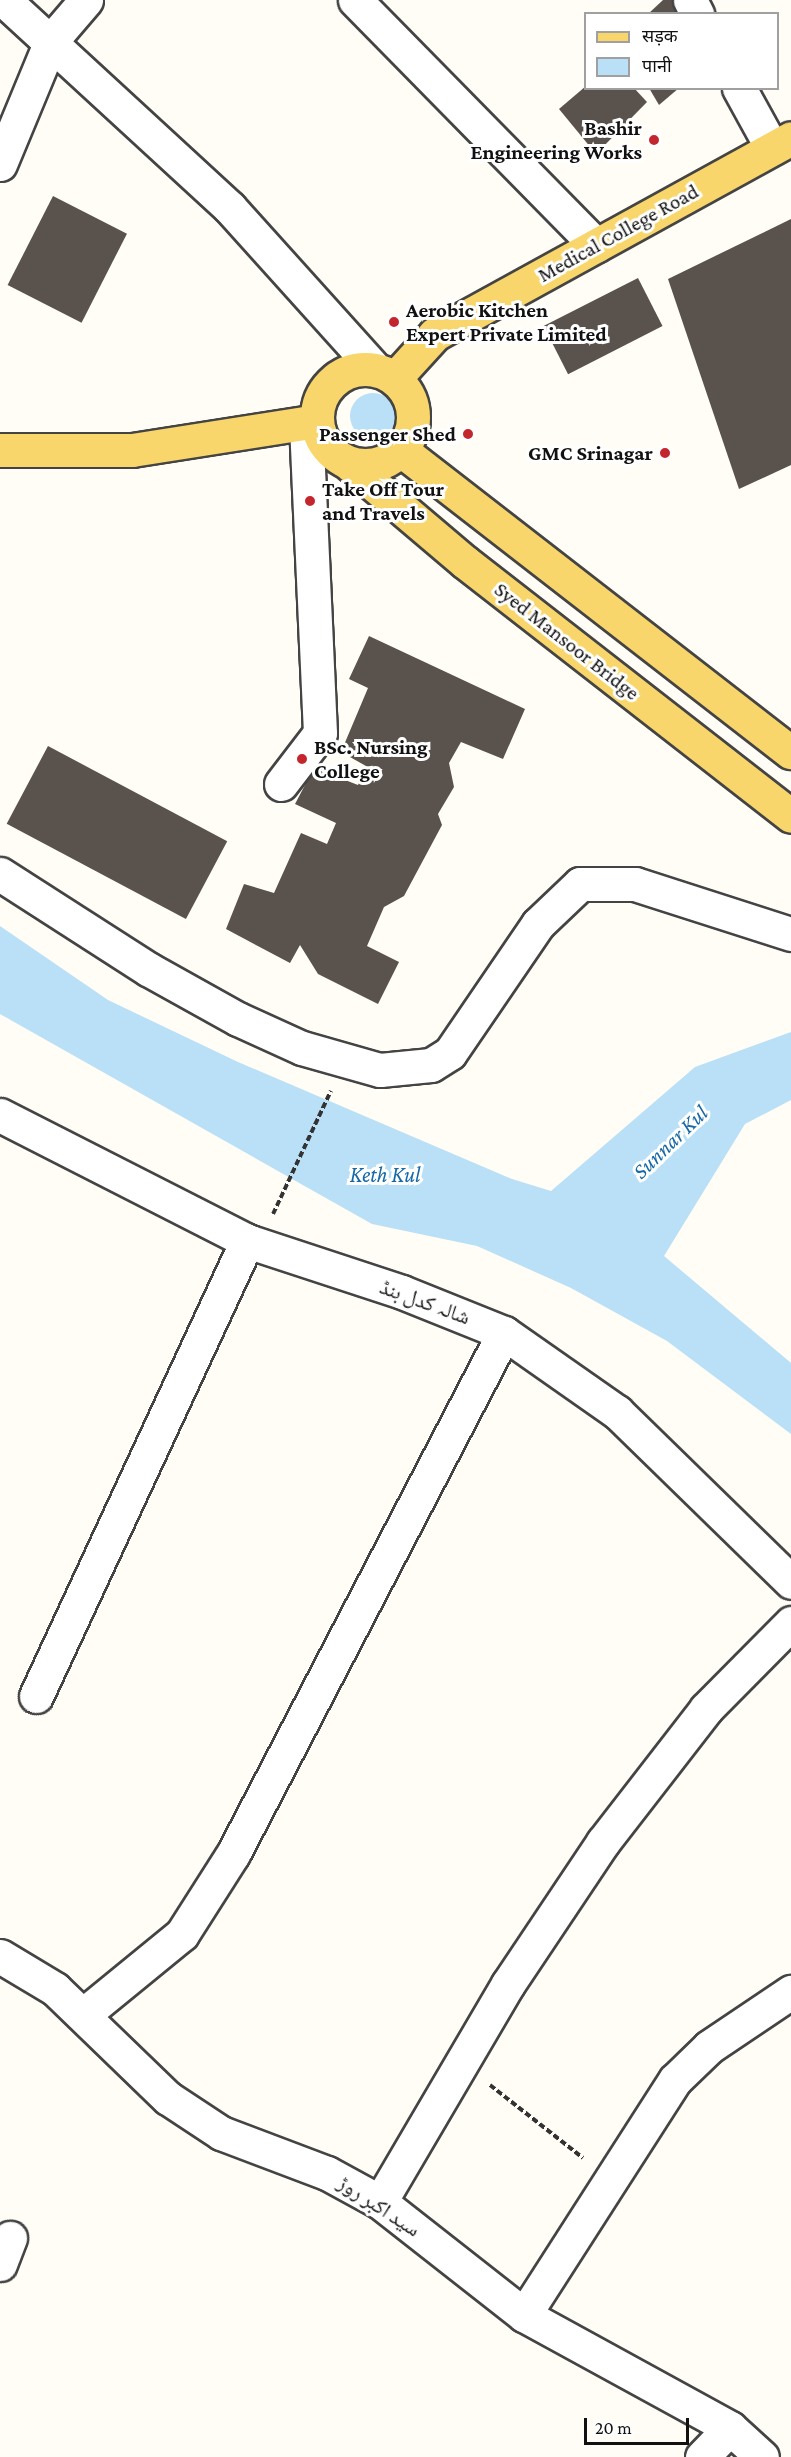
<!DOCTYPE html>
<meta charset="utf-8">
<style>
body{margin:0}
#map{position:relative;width:791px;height:2457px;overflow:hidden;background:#fffdf5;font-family:"Crimson Pro","Noto Naskh Arabic","Noto Sans Devanagari",serif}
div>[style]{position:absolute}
.water>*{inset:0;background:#b9e0f7}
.round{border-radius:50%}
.building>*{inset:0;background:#5a524d;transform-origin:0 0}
.path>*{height:4px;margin-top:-2px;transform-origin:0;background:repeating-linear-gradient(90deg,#333 0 6px,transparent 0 9px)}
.roads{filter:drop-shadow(2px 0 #444) drop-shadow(-2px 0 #444) drop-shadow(0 2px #444) drop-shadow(0 -2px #444)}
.minor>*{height:33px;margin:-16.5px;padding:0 16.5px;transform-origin:16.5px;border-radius:16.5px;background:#fff}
.major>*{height:33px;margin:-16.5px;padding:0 16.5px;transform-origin:16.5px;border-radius:16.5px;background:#f9d66b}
.major>.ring{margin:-16.5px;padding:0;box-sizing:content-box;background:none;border:33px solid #f9d66b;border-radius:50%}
.dots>*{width:16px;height:16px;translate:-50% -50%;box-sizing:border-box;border:3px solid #fff;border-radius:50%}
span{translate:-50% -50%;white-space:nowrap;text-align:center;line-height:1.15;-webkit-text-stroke:6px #fff;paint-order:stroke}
.poi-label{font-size:21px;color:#111;font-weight:700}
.right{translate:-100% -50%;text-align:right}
.left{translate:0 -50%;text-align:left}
.street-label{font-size:21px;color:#111}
.water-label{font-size:22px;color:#1768a6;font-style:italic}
.legend{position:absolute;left:584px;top:12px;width:195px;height:78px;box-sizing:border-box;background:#fff;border:2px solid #a0a0a0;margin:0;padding:8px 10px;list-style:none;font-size:18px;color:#111}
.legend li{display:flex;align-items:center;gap:12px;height:30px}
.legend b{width:30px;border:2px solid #a0a0a0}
.scale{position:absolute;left:584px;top:2418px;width:105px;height:27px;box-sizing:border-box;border:3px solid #111;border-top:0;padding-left:8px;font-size:18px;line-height:21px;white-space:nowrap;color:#111;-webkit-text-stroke:4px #fff;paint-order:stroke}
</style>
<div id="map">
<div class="water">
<i class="round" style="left:350px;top:393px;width:46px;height:46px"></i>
<i style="clip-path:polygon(0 926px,108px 1000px,238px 1062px,512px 1179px,551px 1191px,695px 1067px,791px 1032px,791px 1100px,745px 1124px,664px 1256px,791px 1363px,791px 1434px,667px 1341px,571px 1288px,477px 1246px,372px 1224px,0 1014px)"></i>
</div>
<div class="building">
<i style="clip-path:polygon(663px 0,675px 0,682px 14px,648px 14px)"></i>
<i style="clip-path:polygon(586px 86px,634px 88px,647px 102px,596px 154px,559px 109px)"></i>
<i style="clip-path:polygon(649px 88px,679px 88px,659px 105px)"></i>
<i style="left:53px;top:196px;width:83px;height:100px;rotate:27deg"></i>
<i style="clip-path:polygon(791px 219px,791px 465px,739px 489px,668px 279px)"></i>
<i style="left:638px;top:278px;width:54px;height:106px;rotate:63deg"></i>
<i style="clip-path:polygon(369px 636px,525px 709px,503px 759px,461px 742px,449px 763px,454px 787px,438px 814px,442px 825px,404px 896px,384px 907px,367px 946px,399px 962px,378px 1004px,318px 974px,300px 945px,290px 963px,226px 929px,244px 884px,274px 893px,301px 833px,327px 844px,336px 823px,295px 804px,314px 768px,358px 785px,366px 766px,341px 752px,368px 688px,349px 679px)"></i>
<i style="left:48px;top:746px;width:203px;height:88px;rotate:28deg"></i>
</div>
<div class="path">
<i style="left:273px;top:1214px;width:136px;rotate:-64.8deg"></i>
<i style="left:490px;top:2085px;width:118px;rotate:38.1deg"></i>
</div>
<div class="roads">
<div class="minor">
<i style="left:4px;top:0;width:307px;rotate:42.6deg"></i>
<i style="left:230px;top:208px;width:218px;rotate:48deg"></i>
<i style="left:355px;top:0;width:344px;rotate:45.5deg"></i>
<i style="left:690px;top:0;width:16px;rotate:63deg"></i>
<i style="left:739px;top:88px;width:68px;rotate:61.2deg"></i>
<i style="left:0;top:164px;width:133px;rotate:-67.5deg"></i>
<i style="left:51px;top:41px;width:54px;rotate:-49.5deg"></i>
<i style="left:281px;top:784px;width:64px;rotate:-52.6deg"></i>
<i style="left:320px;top:733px;width:310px;rotate:-92.6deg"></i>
<i style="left:0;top:874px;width:176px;rotate:32.7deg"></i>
<i style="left:148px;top:969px;width:103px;rotate:29.1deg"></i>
<i style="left:238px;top:1019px;width:70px;rotate:24.4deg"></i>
<i style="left:302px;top:1048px;width:81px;rotate:15.8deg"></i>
<i style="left:380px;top:1070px;width:51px;rotate:-5.6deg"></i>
<i style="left:431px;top:1065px;width:22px;rotate:-32deg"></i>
<i style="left:450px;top:1053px;width:156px;rotate:-55.7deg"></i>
<i style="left:538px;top:924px;width:58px;rotate:-43.6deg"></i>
<i style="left:580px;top:884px;width:55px"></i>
<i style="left:635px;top:884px;width:164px;rotate:17.8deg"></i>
<i style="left:0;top:1115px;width:277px;rotate:27deg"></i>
<i style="left:247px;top:1241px;width:163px;rotate:18.2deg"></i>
<i style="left:402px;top:1292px;width:110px;rotate:21.9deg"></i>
<i style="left:504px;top:1333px;width:138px;rotate:35deg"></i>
<i style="left:617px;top:1412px;width:243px;rotate:44.3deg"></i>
<i style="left:36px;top:1696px;width:502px;rotate:-65.12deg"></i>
<i style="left:0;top:1956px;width:64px;rotate:31deg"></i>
<i style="left:55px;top:1989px;width:157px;rotate:44deg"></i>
<i style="left:168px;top:2098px;width:64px;rotate:33.4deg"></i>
<i style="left:221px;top:2133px;width:113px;rotate:20.7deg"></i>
<i style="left:327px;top:2173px;width:60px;rotate:28.7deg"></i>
<i style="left:380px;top:2202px;width:183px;rotate:38.1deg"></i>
<i style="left:524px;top:2315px;width:235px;rotate:28.7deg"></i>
<i style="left:730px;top:2428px;width:43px;rotate:42.2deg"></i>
<i style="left:83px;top:2015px;width:128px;rotate:-39.3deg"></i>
<i style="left:182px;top:1934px;width:95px;rotate:-57.5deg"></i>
<i style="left:233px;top:1854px;width:587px;rotate:-62.52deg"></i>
<i style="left:380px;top:2202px;width:253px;rotate:-59.6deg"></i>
<i style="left:508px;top:1984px;width:171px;rotate:-56.2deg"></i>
<i style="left:603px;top:1842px;width:168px;rotate:-52.2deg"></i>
<i style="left:706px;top:1709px;width:121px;rotate:-45.3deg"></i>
<i style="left:0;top:2264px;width:28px;rotate:-69deg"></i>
<i style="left:524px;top:2315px;width:279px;rotate:-57.3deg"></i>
<i style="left:675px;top:2080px;width:47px;rotate:-44.1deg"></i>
<i style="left:709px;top:2047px;width:99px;rotate:-33.9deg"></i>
<i style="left:702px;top:2457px;width:40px;rotate:-46deg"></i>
</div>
<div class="major">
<i class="ring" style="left:317px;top:369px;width:63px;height:63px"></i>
<i style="left:395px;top:378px;width:59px;rotate:-47.7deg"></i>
<i style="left:435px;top:334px;width:406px;rotate:-28.8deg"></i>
<i style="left:0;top:450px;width:132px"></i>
<i style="left:132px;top:450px;width:187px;rotate:-8.9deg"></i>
<i style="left:401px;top:450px;width:493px;rotate:37.8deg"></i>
<i style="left:347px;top:462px;width:155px;rotate:40.3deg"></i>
<i style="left:465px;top:562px;width:413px;rotate:37.9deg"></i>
</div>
</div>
<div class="dots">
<i style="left:654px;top:140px;background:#c4262e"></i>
<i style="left:394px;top:322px;background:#c4262e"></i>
<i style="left:468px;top:434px;background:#c4262e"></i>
<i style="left:665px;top:453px;background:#c4262e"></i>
<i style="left:310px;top:501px;background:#c4262e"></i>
<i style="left:302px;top:759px;background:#c4262e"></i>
</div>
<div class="poi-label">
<span class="right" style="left:642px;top:140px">Bashir<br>Engineering Works</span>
<span class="left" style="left:406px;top:322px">Aerobic Kitchen<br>Expert Private Limited</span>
<span class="right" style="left:456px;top:434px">Passenger Shed</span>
<span class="right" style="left:653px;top:453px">GMC Srinagar</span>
<span class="left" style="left:322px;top:501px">Take Off Tour<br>and Travels</span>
<span class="left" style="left:314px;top:759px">BSc. Nursing<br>College</span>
</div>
<div class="street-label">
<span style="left:618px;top:233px;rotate:-29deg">Medical College Road</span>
<span style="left:567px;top:641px;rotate:38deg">Syed Mansoor Bridge</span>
<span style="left:425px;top:1302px;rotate:20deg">شالہ کدل بنڈ</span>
<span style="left:379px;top:2206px;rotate:33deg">سید اکبر روڑ</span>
</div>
<div class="water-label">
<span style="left:670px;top:1142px;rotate:-44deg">Sunnar Kul</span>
<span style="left:385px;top:1175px">Keth Kul</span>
</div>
<ul class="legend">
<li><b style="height:8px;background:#f9d66b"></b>सड़क</li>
<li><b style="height:16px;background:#b9e0f7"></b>पानी</li>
</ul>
<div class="scale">20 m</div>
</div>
